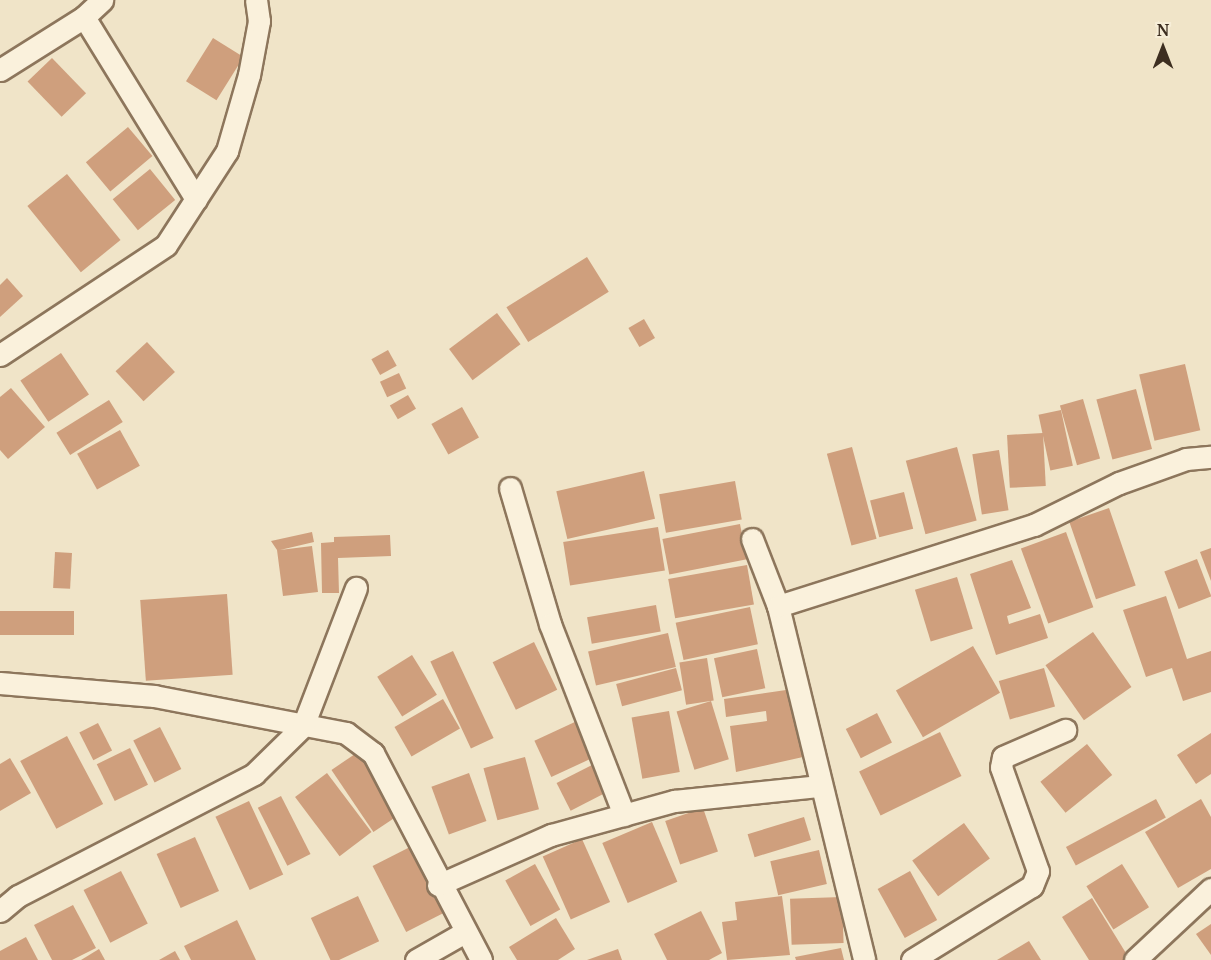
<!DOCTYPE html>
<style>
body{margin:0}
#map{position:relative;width:1211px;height:960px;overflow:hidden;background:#f0e4c8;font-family:"Noto Serif",serif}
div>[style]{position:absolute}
.building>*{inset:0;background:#cf9f7d;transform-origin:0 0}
.roads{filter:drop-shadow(2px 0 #8d765c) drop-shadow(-2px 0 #8d765c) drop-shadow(0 2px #8d765c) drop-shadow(0 -2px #8d765c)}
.street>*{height:21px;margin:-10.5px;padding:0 10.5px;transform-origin:10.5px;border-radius:10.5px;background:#faf1dc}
span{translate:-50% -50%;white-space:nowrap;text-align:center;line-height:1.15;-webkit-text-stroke:5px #f7eed8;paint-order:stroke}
.north{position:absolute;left:1133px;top:18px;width:60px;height:60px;-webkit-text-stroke:4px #f7eed8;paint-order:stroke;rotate:0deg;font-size:16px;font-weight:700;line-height:24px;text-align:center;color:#3d2e20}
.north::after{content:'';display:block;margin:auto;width:21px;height:27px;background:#3d2e20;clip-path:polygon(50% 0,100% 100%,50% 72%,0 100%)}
</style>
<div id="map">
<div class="building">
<i style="left:213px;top:38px;width:36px;height:51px;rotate:32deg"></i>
<i style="left:52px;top:58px;width:49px;height:34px;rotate:46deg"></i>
<i style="left:128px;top:127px;width:38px;height:55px;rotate:50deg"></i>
<i style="left:150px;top:169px;width:40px;height:48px;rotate:51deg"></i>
<i style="left:67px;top:174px;width:85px;height:51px;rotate:51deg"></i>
<i style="left:587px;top:257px;width:41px;height:95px;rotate:58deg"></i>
<i style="clip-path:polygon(7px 278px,23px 296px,0 317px,0 285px)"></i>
<i style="left:497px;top:313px;width:39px;height:60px;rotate:53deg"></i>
<i style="left:644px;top:319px;width:22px;height:18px;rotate:60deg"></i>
<i style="left:147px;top:342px;width:41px;height:43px;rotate:47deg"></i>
<i style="left:388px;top:350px;width:18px;height:19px;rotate:61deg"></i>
<i style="left:61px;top:353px;width:50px;height:49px;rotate:56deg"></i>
<i style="left:1185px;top:364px;width:68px;height:47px;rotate:77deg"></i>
<i style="left:399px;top:373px;width:17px;height:21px;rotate:65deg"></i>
<i style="clip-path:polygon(11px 388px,45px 427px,8px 459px,0 450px,0 397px)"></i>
<i style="left:1136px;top:389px;width:62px;height:41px;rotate:75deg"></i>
<i style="left:408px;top:395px;width:16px;height:21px;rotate:60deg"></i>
<i style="left:1083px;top:399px;width:62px;height:24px;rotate:74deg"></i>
<i style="left:109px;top:400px;width:26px;height:62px;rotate:58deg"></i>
<i style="left:462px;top:407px;width:35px;height:35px;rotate:61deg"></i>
<i style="left:1061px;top:410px;width:57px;height:23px;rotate:78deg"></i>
<i style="left:120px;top:430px;width:41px;height:49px;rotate:61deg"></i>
<i style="left:1043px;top:433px;width:53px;height:36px;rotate:87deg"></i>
<i style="left:852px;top:447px;width:95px;height:26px;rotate:75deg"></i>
<i style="left:957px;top:447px;width:76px;height:53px;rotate:75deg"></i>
<i style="left:999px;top:450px;width:61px;height:27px;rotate:81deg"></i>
<i style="left:644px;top:471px;width:49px;height:90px;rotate:77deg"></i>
<i style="left:735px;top:481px;width:39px;height:77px;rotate:80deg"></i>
<i style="left:904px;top:492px;width:38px;height:35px;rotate:76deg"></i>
<i style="left:1109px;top:508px;width:82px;height:42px;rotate:71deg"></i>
<i style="left:740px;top:524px;width:36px;height:79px;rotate:79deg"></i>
<i style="left:658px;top:527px;width:44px;height:96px;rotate:81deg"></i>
<i style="clip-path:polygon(312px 532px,314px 542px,280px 550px,312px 546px,318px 592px,283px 596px,277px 550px,271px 541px)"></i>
<i style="left:1066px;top:532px;width:80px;height:48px;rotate:70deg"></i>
<i style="clip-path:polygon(390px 535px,391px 556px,338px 558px,339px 593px,322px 593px,321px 543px,334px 542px,334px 537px)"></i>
<i style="clip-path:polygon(1211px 548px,1211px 581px,1200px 552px)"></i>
<i style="left:55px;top:552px;width:17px;height:36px;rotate:3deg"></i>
<i style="left:1197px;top:559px;width:40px;height:35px;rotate:69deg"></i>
<i style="clip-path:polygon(1012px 560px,1031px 608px,1007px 616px,1009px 624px,1040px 614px,1048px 638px,996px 655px,970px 574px)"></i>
<i style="left:747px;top:565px;width:40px;height:80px;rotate:80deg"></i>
<i style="left:957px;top:577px;width:54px;height:44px;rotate:73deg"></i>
<i style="left:227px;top:594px;width:81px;height:87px;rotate:86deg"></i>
<i style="clip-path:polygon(1166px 596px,1187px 659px,1211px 651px,1211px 692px,1183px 701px,1172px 668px,1146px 677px,1123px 610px)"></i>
<i style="left:656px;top:605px;width:27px;height:70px;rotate:80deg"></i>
<i style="left:750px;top:607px;width:38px;height:76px;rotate:78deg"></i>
<i style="left:74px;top:611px;width:24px;height:74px;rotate:90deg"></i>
<i style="left:1093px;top:632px;width:67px;height:58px;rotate:55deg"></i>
<i style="left:668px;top:633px;width:35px;height:82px;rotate:77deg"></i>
<i style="left:534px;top:642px;width:53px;height:46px;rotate:64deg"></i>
<i style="left:973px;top:646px;width:54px;height:89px;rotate:60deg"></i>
<i style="left:757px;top:649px;width:40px;height:44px;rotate:78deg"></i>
<i style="left:453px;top:651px;width:96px;height:25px;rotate:65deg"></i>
<i style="left:412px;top:655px;width:47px;height:41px;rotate:58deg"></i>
<i style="left:707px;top:658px;width:43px;height:28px;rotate:81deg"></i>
<i style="left:676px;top:668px;width:23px;height:62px;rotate:75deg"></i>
<i style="left:1044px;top:668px;width:40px;height:47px;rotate:74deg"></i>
<i style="clip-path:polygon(793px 689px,803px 757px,736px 772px,730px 726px,767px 721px,766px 711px,726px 717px,724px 699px)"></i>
<i style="left:443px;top:699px;width:34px;height:56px;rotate:60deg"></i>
<i style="left:711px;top:701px;width:61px;height:36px;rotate:73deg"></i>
<i style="left:669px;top:711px;width:62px;height:38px;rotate:80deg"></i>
<i style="left:877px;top:713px;width:33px;height:35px;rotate:63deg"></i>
<i style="left:577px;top:721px;width:40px;height:47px;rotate:65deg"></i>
<i style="left:98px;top:723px;width:31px;height:21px;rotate:63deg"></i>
<i style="left:160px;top:727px;width:47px;height:30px;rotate:63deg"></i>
<i style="left:940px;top:732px;width:49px;height:90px;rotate:64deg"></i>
<i style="clip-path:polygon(1211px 733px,1211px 774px,1196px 784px,1177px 755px)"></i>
<i style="left:67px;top:736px;width:77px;height:53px;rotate:62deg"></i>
<i style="left:1087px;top:744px;width:40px;height:60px;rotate:51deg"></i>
<i style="left:130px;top:748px;width:41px;height:37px;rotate:64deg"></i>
<i style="left:358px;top:752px;width:75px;height:32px;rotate:56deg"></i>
<i style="left:525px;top:757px;width:54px;height:43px;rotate:75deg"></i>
<i style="clip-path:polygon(10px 758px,31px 793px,0 811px,0 764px)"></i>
<i style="left:594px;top:764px;width:31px;height:42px;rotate:63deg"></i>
<i style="left:327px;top:773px;width:74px;height:40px;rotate:53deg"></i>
<i style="left:469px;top:773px;width:51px;height:40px;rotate:70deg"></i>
<i style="left:281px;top:796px;width:65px;height:26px;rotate:63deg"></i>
<i style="left:1156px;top:799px;width:21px;height:102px;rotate:62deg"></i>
<i style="clip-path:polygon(1201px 799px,1211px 817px,1211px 869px,1178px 888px,1145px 832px)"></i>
<i style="left:249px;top:801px;width:81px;height:37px;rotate:65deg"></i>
<i style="left:703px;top:808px;width:46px;height:40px;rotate:71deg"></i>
<i style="left:804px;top:817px;width:24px;height:59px;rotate:73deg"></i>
<i style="left:652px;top:822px;width:65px;height:54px;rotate:67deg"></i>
<i style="left:964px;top:823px;width:44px;height:64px;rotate:54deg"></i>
<i style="left:195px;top:837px;width:59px;height:42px;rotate:66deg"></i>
<i style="left:582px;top:839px;width:69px;height:43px;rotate:66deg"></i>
<i style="left:410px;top:847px;width:74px;height:42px;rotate:63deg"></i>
<i style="left:819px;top:850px;width:35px;height:50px;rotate:77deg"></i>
<i style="left:535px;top:864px;width:52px;height:34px;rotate:61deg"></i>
<i style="left:1122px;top:864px;width:51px;height:42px;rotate:58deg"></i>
<i style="left:121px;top:871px;width:59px;height:42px;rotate:63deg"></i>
<i style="left:910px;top:871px;width:56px;height:37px;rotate:61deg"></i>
<i style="left:358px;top:896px;width:50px;height:52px;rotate:65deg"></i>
<i style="clip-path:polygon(782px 896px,790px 955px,727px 960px,722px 922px,737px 920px,735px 902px)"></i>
<i style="left:842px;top:897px;width:46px;height:52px;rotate:88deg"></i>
<i style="clip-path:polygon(1092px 898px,1129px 958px,1126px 960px,1089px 960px,1062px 917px)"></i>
<i style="clip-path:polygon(73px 905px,96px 948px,72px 960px,52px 960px,34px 925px)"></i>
<i style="clip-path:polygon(701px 911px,722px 953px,709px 960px,667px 960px,654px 934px)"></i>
<i style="clip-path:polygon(556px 918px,575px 949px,558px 960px,517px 960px,509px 947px)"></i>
<i style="clip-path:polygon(237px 920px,256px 960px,191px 960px,184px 946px)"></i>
<i style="clip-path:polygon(1211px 924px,1211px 955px,1196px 934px)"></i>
<i style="clip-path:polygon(26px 937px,38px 960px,0 960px,0 951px)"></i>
<i style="clip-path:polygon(1029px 941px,1041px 960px,997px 960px)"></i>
<i style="clip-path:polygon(841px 948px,844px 960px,796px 960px,795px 957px)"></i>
<i style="clip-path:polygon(99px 949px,105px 960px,81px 960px)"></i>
<i style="clip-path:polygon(618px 949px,622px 960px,587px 960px)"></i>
<i style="clip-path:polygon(175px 951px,180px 960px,159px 960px)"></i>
</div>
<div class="roads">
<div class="street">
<i style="left:84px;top:17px;width:25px;rotate:-43deg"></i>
<i style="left:0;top:70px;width:99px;rotate:-32.2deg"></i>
<i style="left:84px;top:17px;width:214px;rotate:58.4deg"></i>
<i style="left:0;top:355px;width:199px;rotate:-33.5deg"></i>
<i style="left:166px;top:245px;width:112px;rotate:-57deg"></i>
<i style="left:227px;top:151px;width:79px;rotate:-73.9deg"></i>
<i style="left:249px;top:75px;width:55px;rotate:-79.5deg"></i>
<i style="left:259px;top:21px;width:21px;rotate:-98deg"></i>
<i style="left:510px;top:488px;width:142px;rotate:73.6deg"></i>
<i style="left:550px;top:624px;width:205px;rotate:68.8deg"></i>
<i style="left:752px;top:539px;width:72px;rotate:68.8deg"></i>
<i style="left:778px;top:606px;width:364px;rotate:76.3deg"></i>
<i style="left:778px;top:606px;width:269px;rotate:-17.6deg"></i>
<i style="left:1034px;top:525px;width:95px;rotate:-26.3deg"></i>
<i style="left:1119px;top:483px;width:71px;rotate:-19.7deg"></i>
<i style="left:1186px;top:459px;width:25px;rotate:-5deg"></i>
<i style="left:0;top:683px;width:155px;rotate:4.8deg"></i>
<i style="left:154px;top:696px;width:196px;rotate:10.9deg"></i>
<i style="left:346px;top:733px;width:34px;rotate:37deg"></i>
<i style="left:373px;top:753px;width:233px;rotate:62.4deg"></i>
<i style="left:438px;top:885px;width:124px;rotate:-23.9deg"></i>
<i style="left:551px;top:835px;width:128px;rotate:-15.5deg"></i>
<i style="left:674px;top:801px;width:147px;rotate:-5.9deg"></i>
<i style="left:0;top:911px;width:23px;rotate:-40deg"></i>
<i style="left:18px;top:896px;width:266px;rotate:-27.3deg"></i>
<i style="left:254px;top:774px;width:69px;rotate:-44.4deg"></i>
<i style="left:303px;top:726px;width:148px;rotate:-69deg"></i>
<i style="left:416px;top:960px;width:56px;rotate:-29.7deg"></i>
<i style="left:912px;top:960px;width:141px;rotate:-31.7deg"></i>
<i style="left:1032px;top:886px;width:16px;rotate:-68deg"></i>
<i style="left:1038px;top:871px;width:110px;rotate:-109.6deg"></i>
<i style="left:1001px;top:767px;width:10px;rotate:-79deg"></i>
<i style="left:1003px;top:757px;width:68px;rotate:-23.5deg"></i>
<i style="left:1135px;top:960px;width:104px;rotate:-43.1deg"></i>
</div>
</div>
<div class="north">N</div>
</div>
